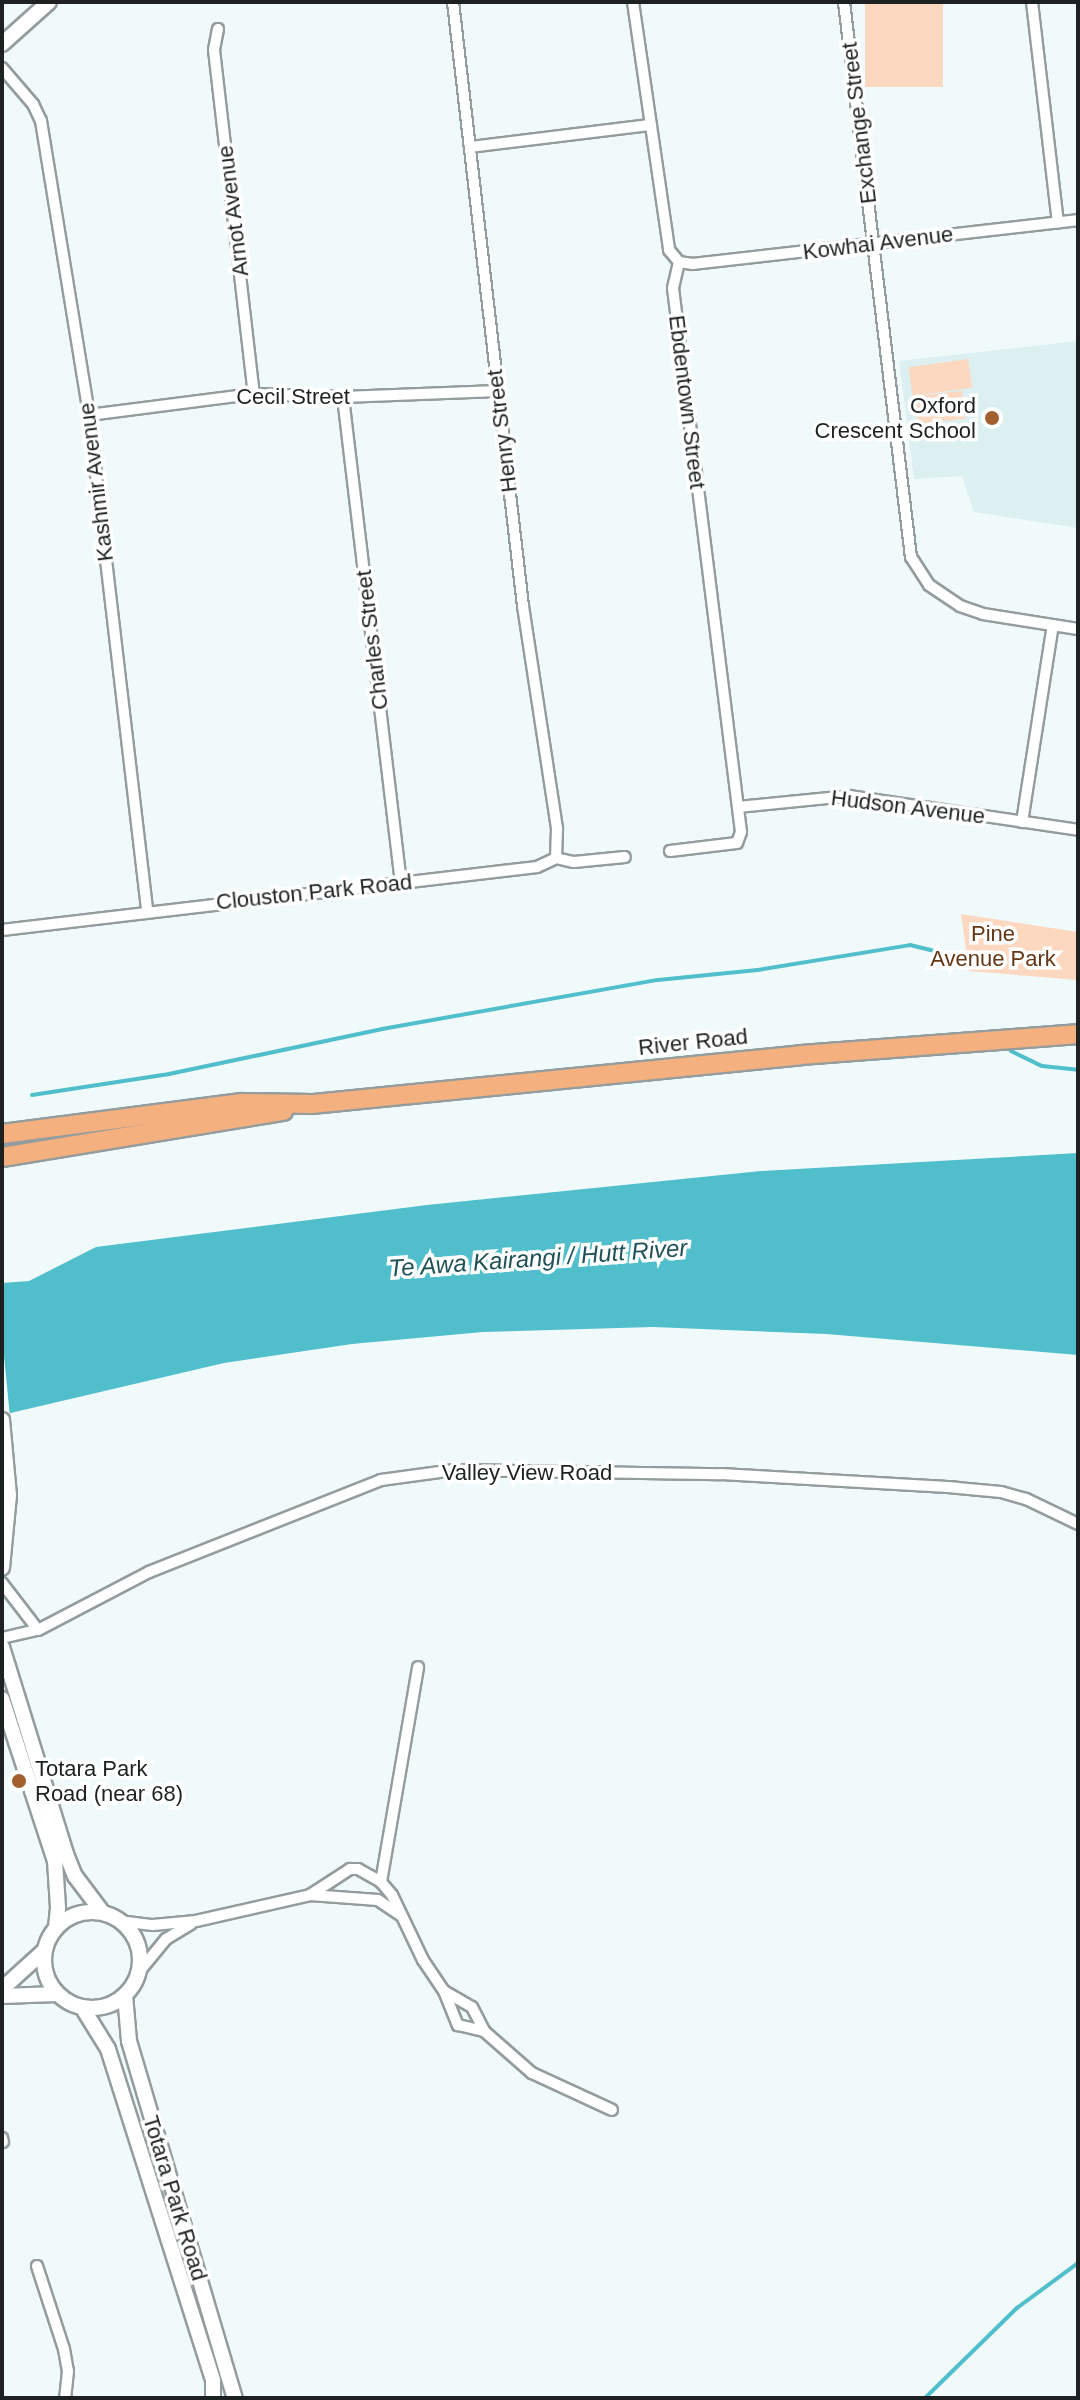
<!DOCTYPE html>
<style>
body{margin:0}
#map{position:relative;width:1080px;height:2400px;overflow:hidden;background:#f0fafb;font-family:Helvetica,sans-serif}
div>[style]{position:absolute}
.built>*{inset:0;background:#dceff1}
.green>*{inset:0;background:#fcd8c1;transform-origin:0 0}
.water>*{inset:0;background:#50bfcb}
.pier>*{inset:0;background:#f0fafb}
.stream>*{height:4px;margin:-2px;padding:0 2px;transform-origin:2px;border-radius:2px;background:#50bfcb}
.roads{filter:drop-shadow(2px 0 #949d9d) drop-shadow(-2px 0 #949d9d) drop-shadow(0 2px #949d9d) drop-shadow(0 -2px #949d9d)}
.minor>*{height:10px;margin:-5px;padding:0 5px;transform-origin:5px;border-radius:5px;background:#fff}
.tertiary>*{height:14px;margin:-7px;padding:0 7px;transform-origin:7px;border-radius:7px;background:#fff}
.tertiary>.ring{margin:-7px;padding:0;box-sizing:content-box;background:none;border:14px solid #fff;border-radius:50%}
.secondary>*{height:14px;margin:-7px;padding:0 7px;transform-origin:7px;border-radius:7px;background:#fff}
.trunk>*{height:18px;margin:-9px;padding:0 9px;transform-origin:9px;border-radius:9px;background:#f4b07f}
.dots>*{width:22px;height:22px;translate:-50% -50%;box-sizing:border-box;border:4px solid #fff;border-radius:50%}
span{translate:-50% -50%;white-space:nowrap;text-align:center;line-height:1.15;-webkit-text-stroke:7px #fff;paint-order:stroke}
.street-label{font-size:22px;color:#1e2122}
.poi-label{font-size:22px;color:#1e2122}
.right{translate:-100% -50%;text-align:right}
.left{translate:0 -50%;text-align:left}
.park-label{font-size:22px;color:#633715}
.water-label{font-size:24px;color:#215257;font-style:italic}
.frame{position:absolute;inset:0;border:4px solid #1e2122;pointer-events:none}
</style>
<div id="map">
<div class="built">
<i style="clip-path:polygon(1078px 341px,1078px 528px,974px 512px,962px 476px,914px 479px,899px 361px)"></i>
</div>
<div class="green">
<i style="left:865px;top:2px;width:78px;height:85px"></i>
<i style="left:968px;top:359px;width:29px;height:60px;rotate:82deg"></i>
<i style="left:962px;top:391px;width:28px;height:47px;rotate:84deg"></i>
<i style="clip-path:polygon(961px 914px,1078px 932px,1078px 980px,969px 971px)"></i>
</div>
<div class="water">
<i style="clip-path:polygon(1078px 1153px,1078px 1355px,826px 1334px,653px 1327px,483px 1332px,352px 1344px,224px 1363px,2px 1415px,2px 1283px,29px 1281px,96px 1247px,427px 1205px,761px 1171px)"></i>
</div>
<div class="pier">
<i style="clip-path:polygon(2px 1335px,10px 1417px,2px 1419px)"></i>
</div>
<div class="stream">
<i style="left:1011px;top:1051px;width:34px;rotate:26deg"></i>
<i style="left:1042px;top:1066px;width:36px;rotate:6deg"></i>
<i style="left:32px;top:1095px;width:139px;rotate:-8.7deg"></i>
<i style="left:169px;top:1074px;width:218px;rotate:-11.9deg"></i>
<i style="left:382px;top:1029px;width:280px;rotate:-10.1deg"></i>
<i style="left:658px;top:980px;width:100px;rotate:-5.7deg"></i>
<i style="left:758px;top:970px;width:154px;rotate:-9.3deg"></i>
<i style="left:910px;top:945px;width:42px;rotate:13.7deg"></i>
<i style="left:925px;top:2398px;width:129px;rotate:-44.4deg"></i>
<i style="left:1017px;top:2308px;width:76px;rotate:-36.4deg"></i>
</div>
<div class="roads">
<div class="minor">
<i style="left:453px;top:2px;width:608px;rotate:83.39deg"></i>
<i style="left:523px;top:606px;width:226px;rotate:81.3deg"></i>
<i style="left:557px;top:829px;width:29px;rotate:92deg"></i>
<i style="left:633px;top:2px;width:251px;rotate:81.7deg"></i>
<i style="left:669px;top:250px;width:16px;rotate:50deg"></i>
<i style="left:844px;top:2px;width:559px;rotate:83.12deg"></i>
<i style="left:911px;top:557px;width:33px;rotate:57deg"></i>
<i style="left:929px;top:585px;width:37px;rotate:34deg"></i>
<i style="left:960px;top:606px;width:24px;rotate:19deg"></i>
<i style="left:983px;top:614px;width:96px;rotate:9deg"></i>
<i style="left:1032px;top:2px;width:222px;rotate:83.3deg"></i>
<i style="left:218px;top:29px;width:21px;rotate:101deg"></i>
<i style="left:214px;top:50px;width:346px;rotate:83.4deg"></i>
<i style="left:2px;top:68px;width:48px;rotate:49.3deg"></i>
<i style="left:33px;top:104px;width:19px;rotate:65deg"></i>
<i style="left:41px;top:121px;width:298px;rotate:80.7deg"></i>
<i style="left:89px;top:415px;width:499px;rotate:83.3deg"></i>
<i style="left:470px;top:147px;width:180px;rotate:-7deg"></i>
<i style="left:679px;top:262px;width:14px;rotate:8deg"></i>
<i style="left:693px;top:264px;width:388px;rotate:-6.5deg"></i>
<i style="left:343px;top:397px;width:489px;rotate:83.2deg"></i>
<i style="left:89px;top:415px;width:166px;rotate:-7.3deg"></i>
<i style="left:254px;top:394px;width:89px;rotate:1.9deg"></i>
<i style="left:343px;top:397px;width:155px;rotate:-2.2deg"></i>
<i style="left:738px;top:807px;width:112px;rotate:-5.7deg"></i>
<i style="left:849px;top:796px;width:232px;rotate:8.4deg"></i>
<i style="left:1022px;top:822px;width:199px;rotate:-81.1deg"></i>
<i style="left:670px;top:851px;width:67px;rotate:-6.8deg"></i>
<i style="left:737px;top:843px;width:12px;rotate:-70deg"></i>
<i style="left:741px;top:832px;width:548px;rotate:-97.13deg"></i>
<i style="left:673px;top:288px;width:27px;rotate:-77deg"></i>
<i style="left:2px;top:930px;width:539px;rotate:-6.72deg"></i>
<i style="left:537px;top:867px;width:21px;rotate:-25deg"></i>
<i style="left:556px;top:858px;width:18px;rotate:13deg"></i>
<i style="left:574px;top:862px;width:51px;rotate:-5.6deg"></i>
<i style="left:2px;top:1583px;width:59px;rotate:52.5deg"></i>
<i style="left:2px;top:1638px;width:37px;rotate:-13deg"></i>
<i style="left:38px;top:1630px;width:125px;rotate:-27.6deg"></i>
<i style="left:149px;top:1572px;width:250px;rotate:-21.6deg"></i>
<i style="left:381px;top:1480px;width:74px;rotate:-7.8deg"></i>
<i style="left:454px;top:1470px;width:267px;rotate:0.9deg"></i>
<i style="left:721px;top:1474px;width:227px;rotate:3.3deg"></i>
<i style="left:948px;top:1487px;width:53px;rotate:5.4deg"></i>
<i style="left:1001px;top:1492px;width:26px;rotate:16deg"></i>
<i style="left:1026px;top:1499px;width:58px;rotate:25.7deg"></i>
<i style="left:381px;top:1882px;width:218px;rotate:-80.2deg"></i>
<i style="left:310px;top:1895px;width:48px;rotate:-33deg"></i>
<i style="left:350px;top:1869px;width:8px"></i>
<i style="left:358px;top:1869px;width:26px;rotate:29deg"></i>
<i style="left:381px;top:1882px;width:17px;rotate:50deg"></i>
<i style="left:392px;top:1895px;width:72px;rotate:64.5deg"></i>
<i style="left:423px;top:1960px;width:37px;rotate:56deg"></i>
<i style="left:444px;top:1991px;width:37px;rotate:68deg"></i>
<i style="left:458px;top:2025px;width:27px;rotate:13deg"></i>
<i style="left:119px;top:1921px;width:34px;rotate:7deg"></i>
<i style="left:153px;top:1925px;width:43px;rotate:-5.3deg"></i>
<i style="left:196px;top:1921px;width:117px;rotate:-12.8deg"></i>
<i style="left:310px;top:1895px;width:68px;rotate:4.2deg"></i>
<i style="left:378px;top:1900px;width:27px;rotate:34deg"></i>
<i style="left:138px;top:1973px;width:44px;rotate:-50.5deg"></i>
<i style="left:166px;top:1939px;width:29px;rotate:-31deg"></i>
<i style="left:444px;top:1991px;width:32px;rotate:30deg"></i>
<i style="left:472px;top:2007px;width:27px;rotate:63deg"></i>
<i style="left:484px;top:2031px;width:64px;rotate:41.2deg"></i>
<i style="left:532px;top:2073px;width:88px;rotate:24.8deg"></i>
<i style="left:2px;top:2138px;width:4px;rotate:76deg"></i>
<i style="left:37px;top:2266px;width:87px;rotate:72deg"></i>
<i style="left:64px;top:2349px;width:22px;rotate:80deg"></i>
<i style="left:68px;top:2371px;width:27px;rotate:96deg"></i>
</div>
<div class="tertiary">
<i style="left:2px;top:1420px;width:75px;rotate:84.7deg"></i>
<i style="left:9px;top:1495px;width:73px;rotate:95.5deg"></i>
<i style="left:2px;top:1647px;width:217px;rotate:72.8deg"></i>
<i style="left:66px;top:1854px;width:24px;rotate:68deg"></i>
<i style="left:75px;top:1876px;width:46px;rotate:52.9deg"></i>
<i style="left:2px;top:1699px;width:170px;rotate:71.9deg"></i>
<i style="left:55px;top:1861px;width:47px;rotate:86.3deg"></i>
<i style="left:58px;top:1908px;width:20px;rotate:96deg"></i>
<i class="ring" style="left:44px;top:1912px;width:82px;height:82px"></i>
<i style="left:2px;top:1989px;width:58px;rotate:-42.2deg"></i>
<i style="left:125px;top:1995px;width:46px;rotate:85deg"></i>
<i style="left:129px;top:2041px;width:372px;rotate:73.5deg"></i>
<i style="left:2px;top:1996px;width:55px;rotate:-2.1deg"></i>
<i style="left:82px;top:2007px;width:49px;rotate:58.2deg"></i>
<i style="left:108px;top:2049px;width:348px;rotate:72.4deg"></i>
<i style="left:213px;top:2381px;width:17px;rotate:90deg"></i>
</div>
<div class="secondary">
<i style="left:2px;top:44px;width:63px;rotate:-41.8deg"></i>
</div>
<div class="trunk">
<i style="left:2px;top:1134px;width:242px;rotate:-7.4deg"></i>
<i style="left:242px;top:1103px;width:71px;rotate:0.8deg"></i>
<i style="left:313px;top:1104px;width:489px;rotate:-5.7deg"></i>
<i style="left:800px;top:1055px;width:279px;rotate:-4.3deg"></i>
<i style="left:2px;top:1157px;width:285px;rotate:-9.3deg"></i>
</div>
</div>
<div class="dots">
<i style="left:992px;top:418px;background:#a2602e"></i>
<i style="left:19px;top:1781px;background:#a2602e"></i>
</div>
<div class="street-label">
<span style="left:859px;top:123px;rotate:-97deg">Exchange Street</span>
<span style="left:233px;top:211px;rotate:-97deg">Arnot Avenue</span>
<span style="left:878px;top:243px;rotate:-7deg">Kowhai Avenue</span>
<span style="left:293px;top:397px">Cecil Street</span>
<span style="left:687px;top:402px;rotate:83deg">Ebdentown Street</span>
<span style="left:502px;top:431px;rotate:-97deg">Henry Street</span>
<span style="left:96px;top:482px;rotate:-97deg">Kashmir Avenue</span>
<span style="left:372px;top:640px;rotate:-97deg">Charles Street</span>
<span style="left:908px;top:807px;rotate:7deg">Hudson Avenue</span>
<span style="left:314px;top:892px;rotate:-6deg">Clouston Park Road</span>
<span style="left:693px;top:1042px;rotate:-6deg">River Road</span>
<span style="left:527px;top:1473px">Valley View Road</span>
<span style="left:175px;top:2198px;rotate:73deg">Totara Park Road</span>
</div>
<div class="poi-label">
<span class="right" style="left:976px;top:418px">Oxford<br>Crescent School</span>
<span class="left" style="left:35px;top:1781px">Totara Park<br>Road (near 68)</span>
</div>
<div class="park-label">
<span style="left:993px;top:946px">Pine<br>Avenue Park</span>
</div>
<div class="water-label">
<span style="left:538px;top:1258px;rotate:-4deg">Te Awa Kairangi / Hutt River</span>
</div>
<div class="frame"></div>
</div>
